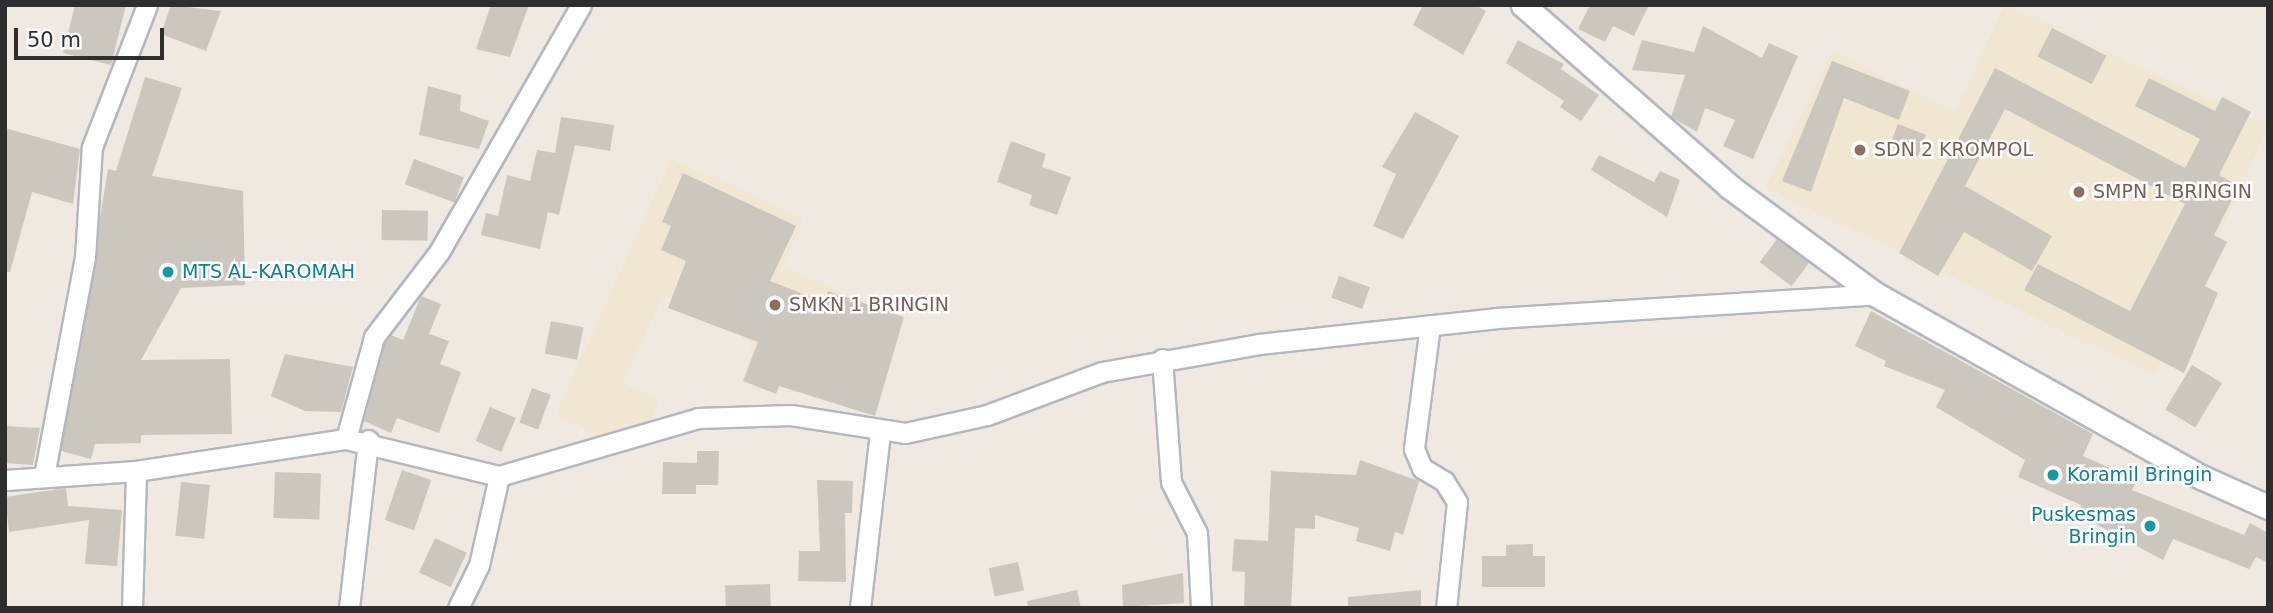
<!DOCTYPE html>
<style>
body{margin:0}
#map{position:relative;width:2273px;height:613px;overflow:hidden;background:#efe9e1;font-family:"DejaVu Sans",sans-serif}
div>[style]{position:absolute}
.education>*{inset:0;background:#f0e6d1}
.building>*{inset:0;background:#cbc7bf;transform-origin:0 0}
.roads{filter:drop-shadow(2px 0 #b4b7c1) drop-shadow(-2px 0 #b4b7c1) drop-shadow(0 2px #b4b7c1) drop-shadow(0 -2px #b4b7c1)}
.minor>*{height:19px;margin:-9.5px;padding:0 9.5px;transform-origin:9.5px;border-radius:9.5px;background:#fff}
.tertiary>*{height:23px;margin:-11.5px;padding:0 11.5px;transform-origin:11.5px;border-radius:11.5px;background:#fff}
.dots>*{width:19px;height:19px;translate:-50% -50%;box-sizing:border-box;border:4px solid #fff;border-radius:50%}
span{translate:-50% -50%;white-space:nowrap;text-align:center;line-height:1.15;-webkit-text-stroke:5px #fff;paint-order:stroke}
.education-label{font-size:19px;color:#785e54}
.left{translate:0 -50%;text-align:left}
.culture-label{font-size:19px;color:#0d838f}
.right{translate:-100% -50%;text-align:right}
.frame{position:absolute;inset:0;border:7px solid #2e2e2e;pointer-events:none}
.scale{position:absolute;left:14px;top:28px;width:150px;height:32px;box-sizing:border-box;border:4px solid #2e2e2e;border-top:0;padding-left:9px;font-size:21px;line-height:24px;white-space:nowrap;color:#2e2e2e;-webkit-text-stroke:5px #fff;paint-order:stroke}
</style>
<div id="map">
<div class="education">
<i style="clip-path:polygon(2005px 5px,2268px 127px,2155px 375px,1766px 187px,1832px 51px,1955px 112px)"></i>
<i style="clip-path:polygon(671px 159px,803px 219px,782px 266px,890px 315px,749px 376px,752px 337px,663px 296px,623px 383px,659px 400px,645px 432px,626px 423px,617px 442px,556px 414px)"></i>
</div>
<div class="building">
<i style="clip-path:polygon(75px 5px,126px 5px,111px 65px,63px 53px)"></i>
<i style="clip-path:polygon(171px 5px,221px 11px,206px 51px,161px 34px)"></i>
<i style="clip-path:polygon(491px 5px,529px 5px,510px 57px,476px 49px)"></i>
<i style="clip-path:polygon(1423px 5px,1475px 5px,1486px 11px,1463px 55px,1413px 25px)"></i>
<i style="clip-path:polygon(1590px 5px,1649px 5px,1634px 36px,1613px 26px,1605px 42px,1578px 29px)"></i>
<i style="clip-path:polygon(1703px 26px,1762px 58px,1769px 43px,1798px 56px,1753px 159px,1723px 146px,1735px 120px,1705px 108px,1697px 132px,1671px 117px,1685px 75px,1632px 70px,1642px 40px,1694px 52px)"></i>
<i style="left:2052px;top:28px;width:61px;height:32px;rotate:27deg"></i>
<i style="clip-path:polygon(1518px 40px,1564px 64px,1561px 69px,1599px 95px,1581px 121px,1560px 107px,1564px 101px,1506px 63px)"></i>
<i style="clip-path:polygon(1832px 61px,1910px 91px,1899px 120px,1844px 98px,1811px 192px,1782px 181px)"></i>
<i style="clip-path:polygon(1995px 68px,2185px 168px,2200px 139px,2135px 106px,2149px 78px,2215px 111px,2222px 97px,2251px 112px,2219px 175px,2239px 186px,2214px 235px,2227px 242px,2205px 286px,2218px 293px,2184px 373px,2024px 290px,2038px 264px,2130px 311px,2185px 204px,2005px 109px,1965px 186px,2052px 236px,2032px 271px,1964px 232px,1938px 276px,1899px 253px)"></i>
<i style="clip-path:polygon(145px 77px,182px 88px,152px 176px,243px 191px,245px 285px,181px 288px,141px 360px,230px 359px,232px 434px,141px 435px,141px 443px,95px 444px,91px 459px,61px 451px,108px 169px,116px 171px)"></i>
<i style="clip-path:polygon(428px 86px,461px 95px,460px 111px,489px 121px,479px 149px,419px 135px)"></i>
<i style="clip-path:polygon(1415px 112px,1459px 136px,1403px 239px,1373px 226px,1396px 174px,1382px 167px)"></i>
<i style="clip-path:polygon(561px 117px,614px 125px,610px 151px,575px 145px,559px 215px,548px 212px,540px 249px,481px 235px,486px 213px,498px 216px,507px 175px,530px 181px,537px 150px,555px 153px)"></i>
<i style="left:1898px;top:124px;width:30px;height:23px;rotate:21deg"></i>
<i style="clip-path:polygon(5px 128px,80px 149px,73px 204px,32px 192px,10px 272px,5px 272px)"></i>
<i style="clip-path:polygon(1011px 141px,1046px 154px,1042px 167px,1071px 177px,1057px 215px,1029px 205px,1032px 195px,997px 182px)"></i>
<i style="clip-path:polygon(1599px 155px,1654px 182px,1660px 171px,1680px 180px,1667px 217px,1591px 170px)"></i>
<i style="left:414px;top:159px;width:53px;height:27px;rotate:20deg"></i>
<i style="clip-path:polygon(683px 173px,796px 226px,770px 281px,824px 302px,828px 291px,904px 317px,875px 416px,779px 386px,776px 394px,743px 381px,758px 342px,668px 308px,686px 261px,661px 250px,671px 226px,662px 222px)"></i>
<i style="left:382px;top:210px;width:46px;height:30px;rotate:1deg"></i>
<i style="left:1777px;top:239px;width:40px;height:29px;rotate:37deg"></i>
<i style="left:1339px;top:276px;width:33px;height:23px;rotate:20deg"></i>
<i style="clip-path:polygon(421px 296px,441px 304px,429px 334px,449px 341px,440px 364px,461px 372px,439px 433px,397px 418px,391px 433px,364px 421px,385px 343px,391px 335px,403px 340px)"></i>
<i style="clip-path:polygon(1871px 311px,2093px 434px,2083px 456px,2137px 480px,2132px 490px,2244px 535px,2250px 523px,2268px 533px,2268px 563px,2256px 557px,2249px 569px,2173px 539px,2163px 560px,2077px 514px,2081px 505px,2018px 477px,2025px 460px,1936px 407px,1945px 390px,1884px 366px,1886px 361px,1855px 346px)"></i>
<i style="left:551px;top:321px;width:33px;height:33px;rotate:11deg"></i>
<i style="clip-path:polygon(285px 354px,353px 367px,341px 412px,305px 411px,271px 396px)"></i>
<i style="left:2192px;top:365px;width:35px;height:52px;rotate:31deg"></i>
<i style="left:532px;top:388px;width:20px;height:37px;rotate:20deg"></i>
<i style="left:490px;top:407px;width:28px;height:37px;rotate:23deg"></i>
<i style="clip-path:polygon(5px 426px,40px 428px,33px 465px,5px 463px)"></i>
<i style="clip-path:polygon(697px 451px,719px 451px,718px 485px,696px 485px,696px 494px,662px 494px,663px 462px,697px 463px)"></i>
<i style="clip-path:polygon(1360px 460px,1419px 481px,1403px 535px,1395px 532px,1390px 551px,1356px 541px,1359px 528px,1315px 515px,1315px 529px,1295px 528px,1291px 608px,1244px 608px,1245px 572px,1232px 571px,1234px 539px,1268px 541px,1271px 471px,1356px 475px)"></i>
<i style="left:402px;top:470px;width:31px;height:53px;rotate:19deg"></i>
<i style="left:275px;top:472px;width:46px;height:46px;rotate:2deg"></i>
<i style="clip-path:polygon(817px 480px,853px 481px,852px 513px,845px 513px,846px 582px,798px 581px,799px 551px,820px 551px)"></i>
<i style="left:181px;top:482px;width:29px;height:54px;rotate:6deg"></i>
<i style="clip-path:polygon(66px 488px,68px 506px,122px 510px,117px 566px,85px 564px,89px 520px,9px 532px,5px 497px)"></i>
<i style="left:435px;top:538px;width:35px;height:38px;rotate:25deg"></i>
<i style="clip-path:polygon(1533px 544px,1533px 556px,1545px 556px,1545px 587px,1482px 587px,1482px 556px,1506px 556px,1506px 545px)"></i>
<i style="left:1018px;top:562px;width:29px;height:30px;rotate:78deg"></i>
<i style="clip-path:polygon(1183px 573px,1184px 603px,1123px 607px,1122px 585px)"></i>
<i style="left:770px;top:584px;width:24px;height:45px;rotate:88deg"></i>
<i style="clip-path:polygon(1077px 590px,1081px 608px,1028px 608px,1027px 601px)"></i>
<i style="clip-path:polygon(1421px 590px,1421px 608px,1348px 608px,1348px 597px)"></i>
</div>
<div class="roads">
<div class="minor">
<i style="left:1430px;top:325px;width:125px;rotate:97.4deg"></i>
<i style="left:1414px;top:449px;width:21px;rotate:67deg"></i>
<i style="left:1422px;top:468px;width:26px;rotate:31deg"></i>
<i style="left:1444px;top:481px;width:25px;rotate:58deg"></i>
<i style="left:1457px;top:502px;width:107px;rotate:95.9deg"></i>
<i style="left:1162px;top:359px;width:123px;rotate:85.8deg"></i>
<i style="left:1171px;top:482px;width:57px;rotate:63deg"></i>
<i style="left:1197px;top:533px;width:75px;rotate:86.9deg"></i>
<i style="left:346px;top:439px;width:106px;rotate:-74.6deg"></i>
<i style="left:374px;top:337px;width:107px;rotate:-52.6deg"></i>
<i style="left:439px;top:252px;width:285px;rotate:-60.1deg"></i>
<i style="left:44px;top:476px;width:223px;rotate:-79.4deg"></i>
<i style="left:85px;top:257px;width:110px;rotate:-86.4deg"></i>
<i style="left:92px;top:147px;width:152px;rotate:-68.8deg"></i>
<i style="left:5px;top:480px;width:131px;rotate:-3.9deg"></i>
<i style="left:136px;top:471px;width:212px;rotate:-8.7deg"></i>
<i style="left:346px;top:439px;width:157px;rotate:13.6deg"></i>
<i style="left:499px;top:476px;width:207px;rotate:-16.2deg"></i>
<i style="left:698px;top:418px;width:93px;rotate:-1.8deg"></i>
<i style="left:791px;top:415px;width:115px;rotate:9deg"></i>
<i style="left:905px;top:433px;width:84px;rotate:-12.4deg"></i>
<i style="left:987px;top:415px;width:123px;rotate:-20.5deg"></i>
<i style="left:1102px;top:372px;width:159px;rotate:-10.1deg"></i>
<i style="left:1259px;top:344px;width:240px;rotate:-6.2deg"></i>
<i style="left:1498px;top:318px;width:378px;rotate:-3.6deg"></i>
<i style="left:132px;top:608px;width:137px;rotate:-88.3deg"></i>
<i style="left:349px;top:608px;width:169px;rotate:-83.5deg"></i>
<i style="left:458px;top:608px;width:48px;rotate:-64deg"></i>
<i style="left:479px;top:565px;width:91px;rotate:-77.3deg"></i>
<i style="left:860px;top:608px;width:177px;rotate:-83.5deg"></i>
</div>
<div class="tertiary">
<i style="left:1523px;top:5px;width:276px;rotate:41.3deg"></i>
<i style="left:1730px;top:187px;width:180px;rotate:36.4deg"></i>
<i style="left:1875px;top:294px;width:374px;rotate:29.3deg"></i>
<i style="left:2201px;top:477px;width:73px;rotate:24.1deg"></i>
</div>
</div>
<div class="dots">
<i style="left:1860px;top:150px;background:#8d6e63"></i>
<i style="left:2079px;top:192px;background:#8d6e63"></i>
<i style="left:168px;top:272px;background:#0f9aa8"></i>
<i style="left:775px;top:305px;background:#8d6e63"></i>
<i style="left:2053px;top:475px;background:#0f9aa8"></i>
<i style="left:2150px;top:526px;background:#0f9aa8"></i>
</div>
<div class="education-label">
<span class="left" style="left:1874px;top:150px">SDN 2 KROMPOL</span>
<span class="left" style="left:2093px;top:192px">SMPN 1 BRINGIN</span>
<span class="left" style="left:789px;top:305px">SMKN 1 BRINGIN</span>
</div>
<div class="culture-label">
<span class="left" style="left:182px;top:272px">MTS AL-KAROMAH</span>
<span class="left" style="left:2067px;top:475px">Koramil Bringin</span>
<span class="right" style="left:2136px;top:526px">Puskesmas<br>Bringin</span>
</div>
<div class="frame"></div>
<div class="scale">50 m</div>
</div>
